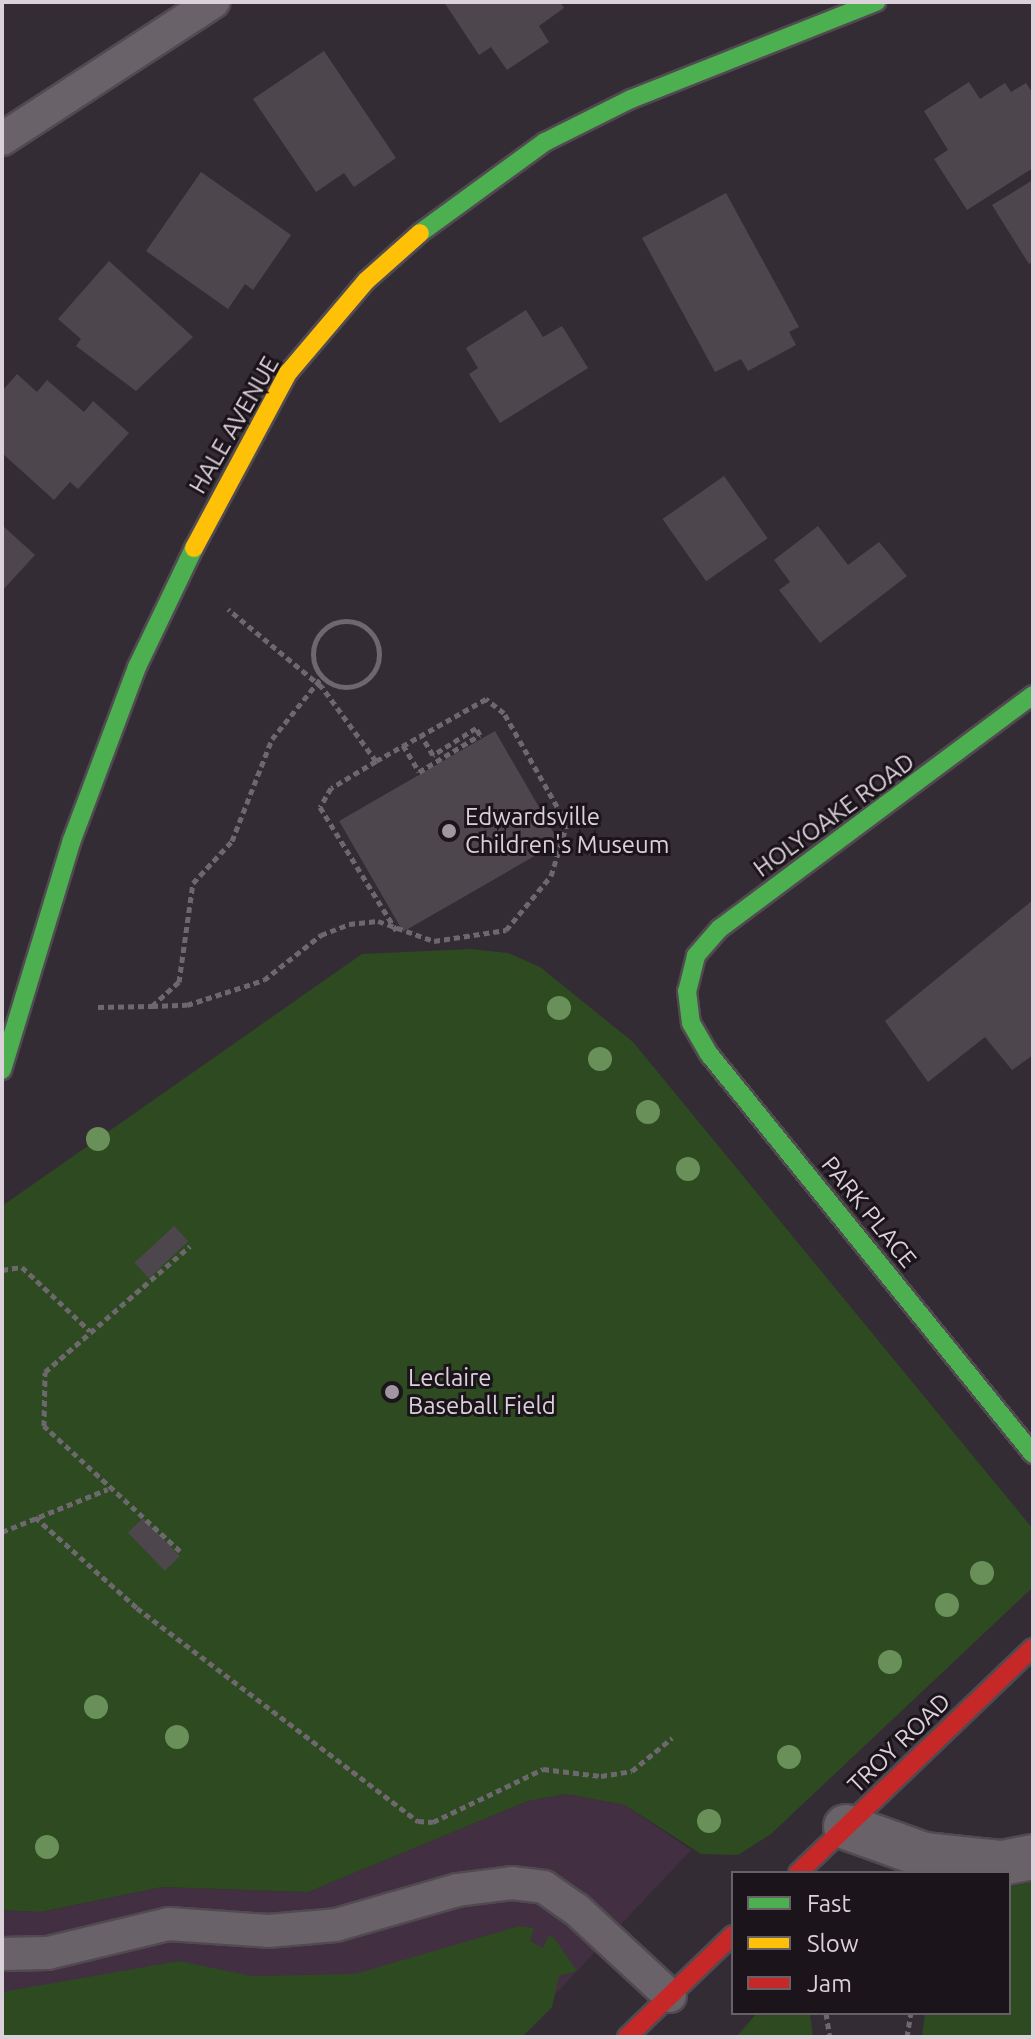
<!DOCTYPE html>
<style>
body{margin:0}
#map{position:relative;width:1035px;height:2039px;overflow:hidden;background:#342c34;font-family:Ubuntu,sans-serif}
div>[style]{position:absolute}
.built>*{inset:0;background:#422f41}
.green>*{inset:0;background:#2d4a21}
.building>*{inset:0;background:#4d474d;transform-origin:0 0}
.path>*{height:5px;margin-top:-2.5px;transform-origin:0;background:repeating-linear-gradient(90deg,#6d686d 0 6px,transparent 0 10px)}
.path>.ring{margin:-2.5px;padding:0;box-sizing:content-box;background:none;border:5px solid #6d686d;border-radius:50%}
.roads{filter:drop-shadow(2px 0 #514a51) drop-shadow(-2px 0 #514a51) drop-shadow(0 2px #514a51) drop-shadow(0 -2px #514a51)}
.lane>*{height:32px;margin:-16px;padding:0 16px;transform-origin:16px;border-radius:16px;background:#696369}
.street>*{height:44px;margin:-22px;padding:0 22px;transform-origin:22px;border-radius:22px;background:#696369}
.fast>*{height:18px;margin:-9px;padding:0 9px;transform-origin:9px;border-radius:9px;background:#4caf50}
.slow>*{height:18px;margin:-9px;padding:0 9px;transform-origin:9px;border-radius:9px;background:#ffc107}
.jam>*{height:18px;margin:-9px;padding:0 9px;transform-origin:9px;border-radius:9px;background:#c62828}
.trees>*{width:24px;height:24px;margin:-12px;border-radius:50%;background:#6a9059}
.dots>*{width:22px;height:22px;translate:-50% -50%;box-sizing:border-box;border:4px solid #1b141b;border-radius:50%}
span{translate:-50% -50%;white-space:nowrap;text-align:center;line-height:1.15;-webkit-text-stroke:6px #1b141b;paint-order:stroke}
.street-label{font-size:24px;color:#dbd1da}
.poi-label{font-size:24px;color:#dbd1da}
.left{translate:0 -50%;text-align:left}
.frame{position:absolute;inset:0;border:4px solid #dbd1da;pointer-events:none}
.legend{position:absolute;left:731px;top:1871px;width:280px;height:144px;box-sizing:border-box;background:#1b141b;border:2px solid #686067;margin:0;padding:10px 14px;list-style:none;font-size:24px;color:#dbd1da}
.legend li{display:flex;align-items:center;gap:16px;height:40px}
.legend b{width:40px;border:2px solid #686067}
</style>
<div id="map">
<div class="built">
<i style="clip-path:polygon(566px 1794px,625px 1805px,691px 1850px,546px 2004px,2px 2037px,2px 1910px,40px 1912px,162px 1887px,308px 1892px,528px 1801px)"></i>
</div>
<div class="green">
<i style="clip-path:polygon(470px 949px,508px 953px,540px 967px,633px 1042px,1033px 1529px,1033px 1587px,771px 1834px,738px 1855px,701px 1854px,625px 1805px,566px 1794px,528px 1801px,308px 1892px,162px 1887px,40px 1912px,2px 1910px,2px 1206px,362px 954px)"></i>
<i style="clip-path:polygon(1033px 1882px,1033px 2037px,922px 2037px,925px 2013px,1009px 2013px,1009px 1887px)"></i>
<i style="clip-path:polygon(519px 1926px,534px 1928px,530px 1941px,543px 1948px,549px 1935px,555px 1939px,577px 1971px,559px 1976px,552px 2007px,522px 2037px,2px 2037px,2px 1992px,179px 1961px,252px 1976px,355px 1974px)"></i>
<i style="clip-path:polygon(757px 2013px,810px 2013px,813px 2037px,736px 2037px)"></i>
</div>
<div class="building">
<i style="clip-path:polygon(444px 2px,560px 2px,564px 8px,539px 26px,549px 42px,507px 70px,491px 47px,479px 55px)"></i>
<i style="clip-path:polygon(324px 51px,396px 158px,354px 187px,344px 173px,316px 192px,253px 99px)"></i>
<i style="clip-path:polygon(969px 82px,980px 99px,1005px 83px,1011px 92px,1026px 83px,1033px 94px,1033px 168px,967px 210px,934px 159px,948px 150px,924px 111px)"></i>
<i style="clip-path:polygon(201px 172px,291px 235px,253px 290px,245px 284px,228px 309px,146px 251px)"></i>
<i style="clip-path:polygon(1033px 180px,1033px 261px,1029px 264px,992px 205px)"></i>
<i style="clip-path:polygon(726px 193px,799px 327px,789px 332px,796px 345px,748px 371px,741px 359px,715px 372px,642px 238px)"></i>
<i style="clip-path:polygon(109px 261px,193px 337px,136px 391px,76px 346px,81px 339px,58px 319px)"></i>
<i style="clip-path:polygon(526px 310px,543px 337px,562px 326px,588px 368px,500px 423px,469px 374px,478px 368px,466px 348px)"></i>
<i style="clip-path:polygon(17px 374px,37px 392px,47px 380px,84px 412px,93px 401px,129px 433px,78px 489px,70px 482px,54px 500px,2px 453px,2px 391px)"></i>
<i style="left:724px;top:476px;width:76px;height:75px;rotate:55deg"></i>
<i style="clip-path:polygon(2px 525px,35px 555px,2px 591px)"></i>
<i style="clip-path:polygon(818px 526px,848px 565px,879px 542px,907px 576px,820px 643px,779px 590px,790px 582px,774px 560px)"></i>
<i style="left:495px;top:731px;width:128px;height:180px;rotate:60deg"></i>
<i style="clip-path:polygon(1033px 900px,1033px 1055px,1012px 1070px,985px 1037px,928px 1082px,885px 1021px)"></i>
<i style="left:174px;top:1226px;width:21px;height:54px;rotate:47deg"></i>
<i style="left:143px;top:1518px;width:53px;height:21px;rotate:46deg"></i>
</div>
<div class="path">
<i class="ring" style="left:313px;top:621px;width:61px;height:61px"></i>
<i style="left:403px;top:745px;width:31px;rotate:59deg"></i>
<i style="left:376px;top:761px;width:52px;rotate:149deg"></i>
<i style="left:331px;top:788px;width:22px;rotate:120deg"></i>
<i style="left:320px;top:807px;width:145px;rotate:58.3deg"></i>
<i style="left:419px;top:772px;width:71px;rotate:-31.2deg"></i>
<i style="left:480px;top:735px;width:8px;rotate:-120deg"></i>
<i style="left:476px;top:728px;width:51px;rotate:147.9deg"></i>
<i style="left:433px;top:755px;width:23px;rotate:-121deg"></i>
<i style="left:152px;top:1006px;width:35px;rotate:-2deg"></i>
<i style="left:187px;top:1005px;width:81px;rotate:-18deg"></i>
<i style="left:264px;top:980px;width:73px;rotate:-38.3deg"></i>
<i style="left:321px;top:935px;width:30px;rotate:-21deg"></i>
<i style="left:349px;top:924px;width:29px;rotate:-6deg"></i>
<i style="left:378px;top:921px;width:59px;rotate:19.7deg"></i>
<i style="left:434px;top:941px;width:73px;rotate:-8.7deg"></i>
<i style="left:506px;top:930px;width:70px;rotate:-50.2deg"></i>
<i style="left:551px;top:876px;width:54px;rotate:-72.9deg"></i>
<i style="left:567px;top:824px;width:128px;rotate:-119.6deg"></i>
<i style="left:504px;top:713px;width:23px;rotate:-142deg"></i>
<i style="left:486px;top:699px;width:126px;rotate:150.6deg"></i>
<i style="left:376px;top:761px;width:92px;rotate:-126.1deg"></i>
<i style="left:322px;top:687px;width:122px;rotate:-140.3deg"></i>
<i style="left:98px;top:1007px;width:54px;rotate:-1.1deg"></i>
<i style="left:152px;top:1006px;width:36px;rotate:-42deg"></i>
<i style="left:179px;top:982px;width:100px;rotate:-82deg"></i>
<i style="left:193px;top:883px;width:57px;rotate:-47.1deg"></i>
<i style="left:232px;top:841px;width:110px;rotate:-68.6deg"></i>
<i style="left:272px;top:739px;width:80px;rotate:-51.1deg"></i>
<i style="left:2px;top:1270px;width:20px;rotate:-9deg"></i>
<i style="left:22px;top:1267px;width:93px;rotate:43.3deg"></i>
<i style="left:35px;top:1517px;width:137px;rotate:41.7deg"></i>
<i style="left:137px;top:1608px;width:353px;rotate:37.2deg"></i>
<i style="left:418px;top:1821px;width:15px;rotate:4deg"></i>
<i style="left:433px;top:1822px;width:122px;rotate:-25.7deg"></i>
<i style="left:543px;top:1769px;width:58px;rotate:6.9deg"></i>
<i style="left:601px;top:1776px;width:31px;rotate:-9deg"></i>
<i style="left:632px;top:1771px;width:52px;rotate:-39.5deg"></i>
<i style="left:2px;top:1532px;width:114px;rotate:-22.1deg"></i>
<i style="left:180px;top:1551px;width:185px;rotate:-137.4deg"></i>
<i style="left:44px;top:1426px;width:54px;rotate:-88.9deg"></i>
<i style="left:45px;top:1372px;width:192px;rotate:-41deg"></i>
<i style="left:826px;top:2013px;width:24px;rotate:81deg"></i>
<i style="left:907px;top:2037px;width:24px;rotate:-81deg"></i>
</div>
<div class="roads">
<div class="lane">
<i style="left:2px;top:139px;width:252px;rotate:-33deg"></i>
<i style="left:2px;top:1954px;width:46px;rotate:-1.2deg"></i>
<i style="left:48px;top:1953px;width:124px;rotate:-13.5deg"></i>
<i style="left:169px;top:1924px;width:99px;rotate:4deg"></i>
<i style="left:268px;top:1931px;width:68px;rotate:-5deg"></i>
<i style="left:336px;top:1925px;width:126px;rotate:-16.1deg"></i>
<i style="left:457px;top:1890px;width:55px;rotate:-7.3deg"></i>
<i style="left:512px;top:1883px;width:32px;rotate:7deg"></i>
<i style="left:544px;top:1887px;width:39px;rotate:35deg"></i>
<i style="left:576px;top:1909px;width:128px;rotate:42.8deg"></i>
</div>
<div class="street">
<i style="left:846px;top:1827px;width:83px;rotate:19.7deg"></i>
<i style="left:924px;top:1855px;width:78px;rotate:5.9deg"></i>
<i style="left:1002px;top:1863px;width:32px;rotate:-11deg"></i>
</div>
<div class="fast">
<i style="left:420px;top:233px;width:155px;rotate:-36.1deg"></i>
<i style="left:545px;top:142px;width:96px;rotate:-26.6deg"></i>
<i style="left:631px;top:99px;width:264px;rotate:-21.6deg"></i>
<i style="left:1033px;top:695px;width:390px;rotate:143.3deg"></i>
<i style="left:720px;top:928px;width:37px;rotate:131deg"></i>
<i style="left:696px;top:956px;width:36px;rotate:104deg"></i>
<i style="left:687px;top:991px;width:32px;rotate:83deg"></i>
<i style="left:691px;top:1023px;width:36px;rotate:60deg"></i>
<i style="left:709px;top:1054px;width:515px;rotate:50.99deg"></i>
<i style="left:2px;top:1070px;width:240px;rotate:-73.1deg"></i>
<i style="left:72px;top:840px;width:185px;rotate:-69.4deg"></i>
<i style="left:137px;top:667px;width:132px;rotate:-64.4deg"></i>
</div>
<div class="slow">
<i style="left:194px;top:548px;width:199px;rotate:-61.8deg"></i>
<i style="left:288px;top:373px;width:121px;rotate:-49.7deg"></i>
<i style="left:366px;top:281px;width:72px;rotate:-41.6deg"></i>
</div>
<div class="jam">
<i style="left:798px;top:1873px;width:325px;rotate:-43.8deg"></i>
<i style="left:627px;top:2037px;width:147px;rotate:-43.9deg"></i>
</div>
</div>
<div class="trees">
<i style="left:559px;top:1008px"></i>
<i style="left:600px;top:1059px"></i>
<i style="left:648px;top:1112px"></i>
<i style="left:98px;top:1139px"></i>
<i style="left:688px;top:1169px"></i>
<i style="left:982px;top:1573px"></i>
<i style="left:947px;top:1605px"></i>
<i style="left:890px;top:1662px"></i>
<i style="left:96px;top:1707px"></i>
<i style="left:177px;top:1737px"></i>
<i style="left:789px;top:1757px"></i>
<i style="left:709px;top:1821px"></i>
<i style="left:47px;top:1847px"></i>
</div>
<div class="dots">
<i style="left:449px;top:831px;background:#a197a0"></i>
<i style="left:392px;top:1392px;background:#a197a0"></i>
</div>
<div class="street-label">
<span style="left:234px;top:425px;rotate:-60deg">HALE AVENUE</span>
<span style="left:834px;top:815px;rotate:-36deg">HOLYOAKE ROAD</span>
<span style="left:869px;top:1212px;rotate:51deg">PARK PLACE</span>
<span style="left:899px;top:1743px;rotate:-44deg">TROY ROAD</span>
</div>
<div class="poi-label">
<span class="left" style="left:465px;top:831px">Edwardsville<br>Children's Museum</span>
<span class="left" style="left:408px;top:1392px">Leclaire<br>Baseball Field</span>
</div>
<div class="frame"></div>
<ul class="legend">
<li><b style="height:10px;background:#4caf50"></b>Fast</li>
<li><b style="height:10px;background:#ffc107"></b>Slow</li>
<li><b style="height:10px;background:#c62828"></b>Jam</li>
</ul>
</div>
